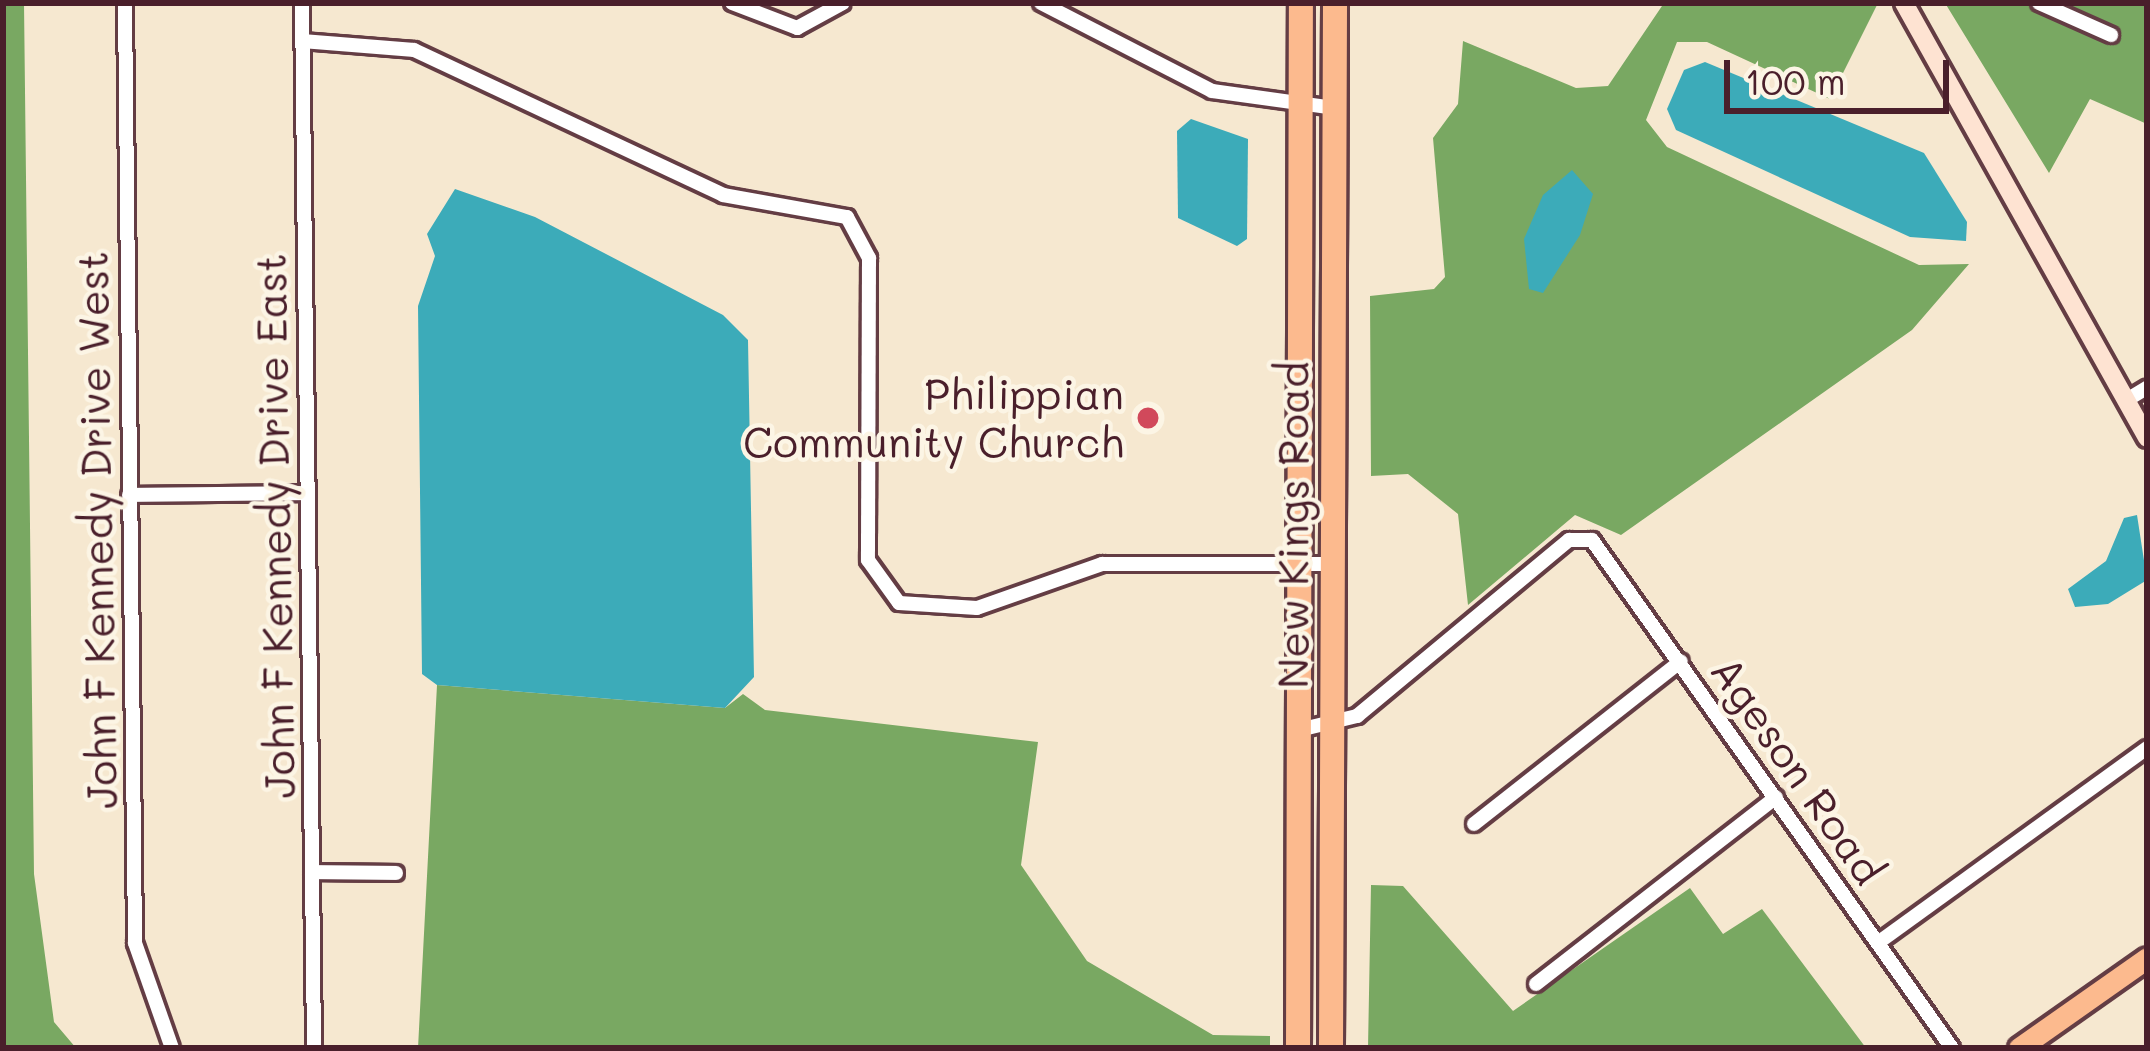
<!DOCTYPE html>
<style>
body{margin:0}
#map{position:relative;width:2150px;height:1051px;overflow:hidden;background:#f6e8d0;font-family:Mali,sans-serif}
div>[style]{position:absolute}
.forest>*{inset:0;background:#79a862}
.water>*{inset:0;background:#3cabb9}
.roads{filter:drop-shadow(3px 0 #643d44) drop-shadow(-3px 0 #643d44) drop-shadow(0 3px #643d44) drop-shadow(0 -3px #643d44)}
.minor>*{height:14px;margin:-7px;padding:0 7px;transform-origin:7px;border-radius:7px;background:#fff}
.secondary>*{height:18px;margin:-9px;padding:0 9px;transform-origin:9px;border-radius:9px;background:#fee3d2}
.primary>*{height:21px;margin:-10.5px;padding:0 10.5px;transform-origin:10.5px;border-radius:10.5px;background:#fcba8e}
.trunk>*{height:24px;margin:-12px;padding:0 12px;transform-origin:12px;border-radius:12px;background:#fcba8e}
.dots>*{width:33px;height:33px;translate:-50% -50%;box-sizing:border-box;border:6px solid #fcf5e5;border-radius:50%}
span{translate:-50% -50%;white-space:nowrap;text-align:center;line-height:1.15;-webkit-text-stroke:9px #fcf5e5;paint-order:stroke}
.poi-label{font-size:42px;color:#4a1f2b}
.right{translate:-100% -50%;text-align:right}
.street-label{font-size:42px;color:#4a1f2b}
.frame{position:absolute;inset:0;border:6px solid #4a1f2b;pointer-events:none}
.scale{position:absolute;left:1724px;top:60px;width:225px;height:54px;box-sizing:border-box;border:6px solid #4a1f2b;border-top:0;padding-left:15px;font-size:36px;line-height:42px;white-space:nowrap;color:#4a1f2b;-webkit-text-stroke:9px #fcf5e5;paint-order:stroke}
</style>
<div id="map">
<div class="forest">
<i style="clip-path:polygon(3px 3px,24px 3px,34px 874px,54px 1022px,76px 1048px,3px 1048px)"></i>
<i style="clip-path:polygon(1664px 3px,1877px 5px,1830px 99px,1707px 42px,1677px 42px,1646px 120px,1667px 147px,1919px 265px,1969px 264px,1912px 330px,1621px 535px,1575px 515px,1468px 605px,1458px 514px,1408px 474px,1371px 476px,1370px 296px,1434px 289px,1445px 277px,1433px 138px,1458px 104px,1463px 41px,1576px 88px,1608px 86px)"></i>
<i style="clip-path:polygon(1945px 3px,2147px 3px,2147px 124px,2090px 99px,2049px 173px)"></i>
<i style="clip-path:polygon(437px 685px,725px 708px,743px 694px,765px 710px,1038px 742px,1021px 865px,1087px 961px,1213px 1035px,1270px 1036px,1270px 1048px,418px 1048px)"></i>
<i style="clip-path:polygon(1371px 885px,1403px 886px,1513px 1011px,1690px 888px,1723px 934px,1762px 909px,1866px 1048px,1368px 1048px)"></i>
</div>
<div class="water">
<i style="clip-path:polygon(1705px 62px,1924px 153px,1967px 222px,1966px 241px,1910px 237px,1676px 130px,1667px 109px,1684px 70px)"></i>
<i style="clip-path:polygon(1191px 119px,1248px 139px,1247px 239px,1237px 246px,1178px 218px,1177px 131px)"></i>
<i style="clip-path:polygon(1572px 170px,1593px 194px,1580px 235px,1543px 293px,1529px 289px,1524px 239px,1543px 195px)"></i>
<i style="clip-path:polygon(455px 189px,535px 217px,723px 315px,748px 340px,754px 677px,725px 708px,437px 685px,422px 674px,418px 306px,435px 256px,427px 234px)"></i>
<i style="clip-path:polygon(2137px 515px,2147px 580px,2108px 604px,2075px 607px,2068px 589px,2106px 561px,2124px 518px)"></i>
</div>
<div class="roads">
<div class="minor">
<i style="left:125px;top:3px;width:940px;rotate:89.39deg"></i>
<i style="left:135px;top:943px;width:111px;rotate:70.6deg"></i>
<i style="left:302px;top:3px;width:1045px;rotate:89.34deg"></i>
<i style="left:732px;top:3px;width:70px;rotate:21deg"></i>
<i style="left:797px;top:28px;width:52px;rotate:-28.5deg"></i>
<i style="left:1041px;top:3px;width:192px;rotate:27.2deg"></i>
<i style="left:1212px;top:91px;width:123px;rotate:7.9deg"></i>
<i style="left:2039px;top:3px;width:79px;rotate:24deg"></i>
<i style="left:303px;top:41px;width:111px;rotate:4.6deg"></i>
<i style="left:414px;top:50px;width:341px;rotate:25.1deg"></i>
<i style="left:723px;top:195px;width:126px;rotate:10.1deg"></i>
<i style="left:847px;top:217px;width:47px;rotate:61.8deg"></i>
<i style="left:869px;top:258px;width:302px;rotate:90.2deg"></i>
<i style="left:868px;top:560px;width:53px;rotate:54.2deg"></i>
<i style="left:899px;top:603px;width:78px;rotate:3.7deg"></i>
<i style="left:977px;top:608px;width:133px;rotate:-19.4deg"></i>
<i style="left:1102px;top:564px;width:230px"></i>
<i style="left:2125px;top:401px;width:26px;rotate:-31deg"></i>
<i style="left:129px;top:495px;width:179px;rotate:-0.6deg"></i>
<i style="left:1299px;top:730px;width:60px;rotate:-13.6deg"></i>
<i style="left:1357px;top:716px;width:276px;rotate:-39.7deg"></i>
<i style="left:1569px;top:540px;width:23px"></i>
<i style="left:1592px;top:540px;width:623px;rotate:54.68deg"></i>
<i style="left:1474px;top:824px;width:263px;rotate:-38.2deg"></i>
<i style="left:312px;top:872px;width:84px;rotate:0.7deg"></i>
<i style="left:1879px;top:942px;width:331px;rotate:-35.9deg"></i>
<i style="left:1536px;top:984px;width:304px;rotate:-37.9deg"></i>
</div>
<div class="secondary">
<i style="left:1904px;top:3px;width:498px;rotate:60.8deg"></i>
</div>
<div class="primary">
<i style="left:2019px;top:1048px;width:156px;rotate:-35.1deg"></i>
</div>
<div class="trunk">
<i style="left:1298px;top:1048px;width:1045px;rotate:-89.84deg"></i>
<i style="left:1331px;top:1048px;width:1045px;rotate:-89.78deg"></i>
</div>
</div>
<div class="dots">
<i style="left:1148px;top:418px;background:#d1495b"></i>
</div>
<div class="poi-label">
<span class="right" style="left:1124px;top:418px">Philippian<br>Community Church</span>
</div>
<div class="street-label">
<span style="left:1293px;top:525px;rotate:-90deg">New Kings Road</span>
<span style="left:275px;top:526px;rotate:-91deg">John F Kennedy Drive East</span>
<span style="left:97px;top:530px;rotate:-91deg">John F Kennedy Drive West</span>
<span style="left:1798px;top:770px;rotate:55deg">Ageson Road</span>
</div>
<div class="frame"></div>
<div class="scale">100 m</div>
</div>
